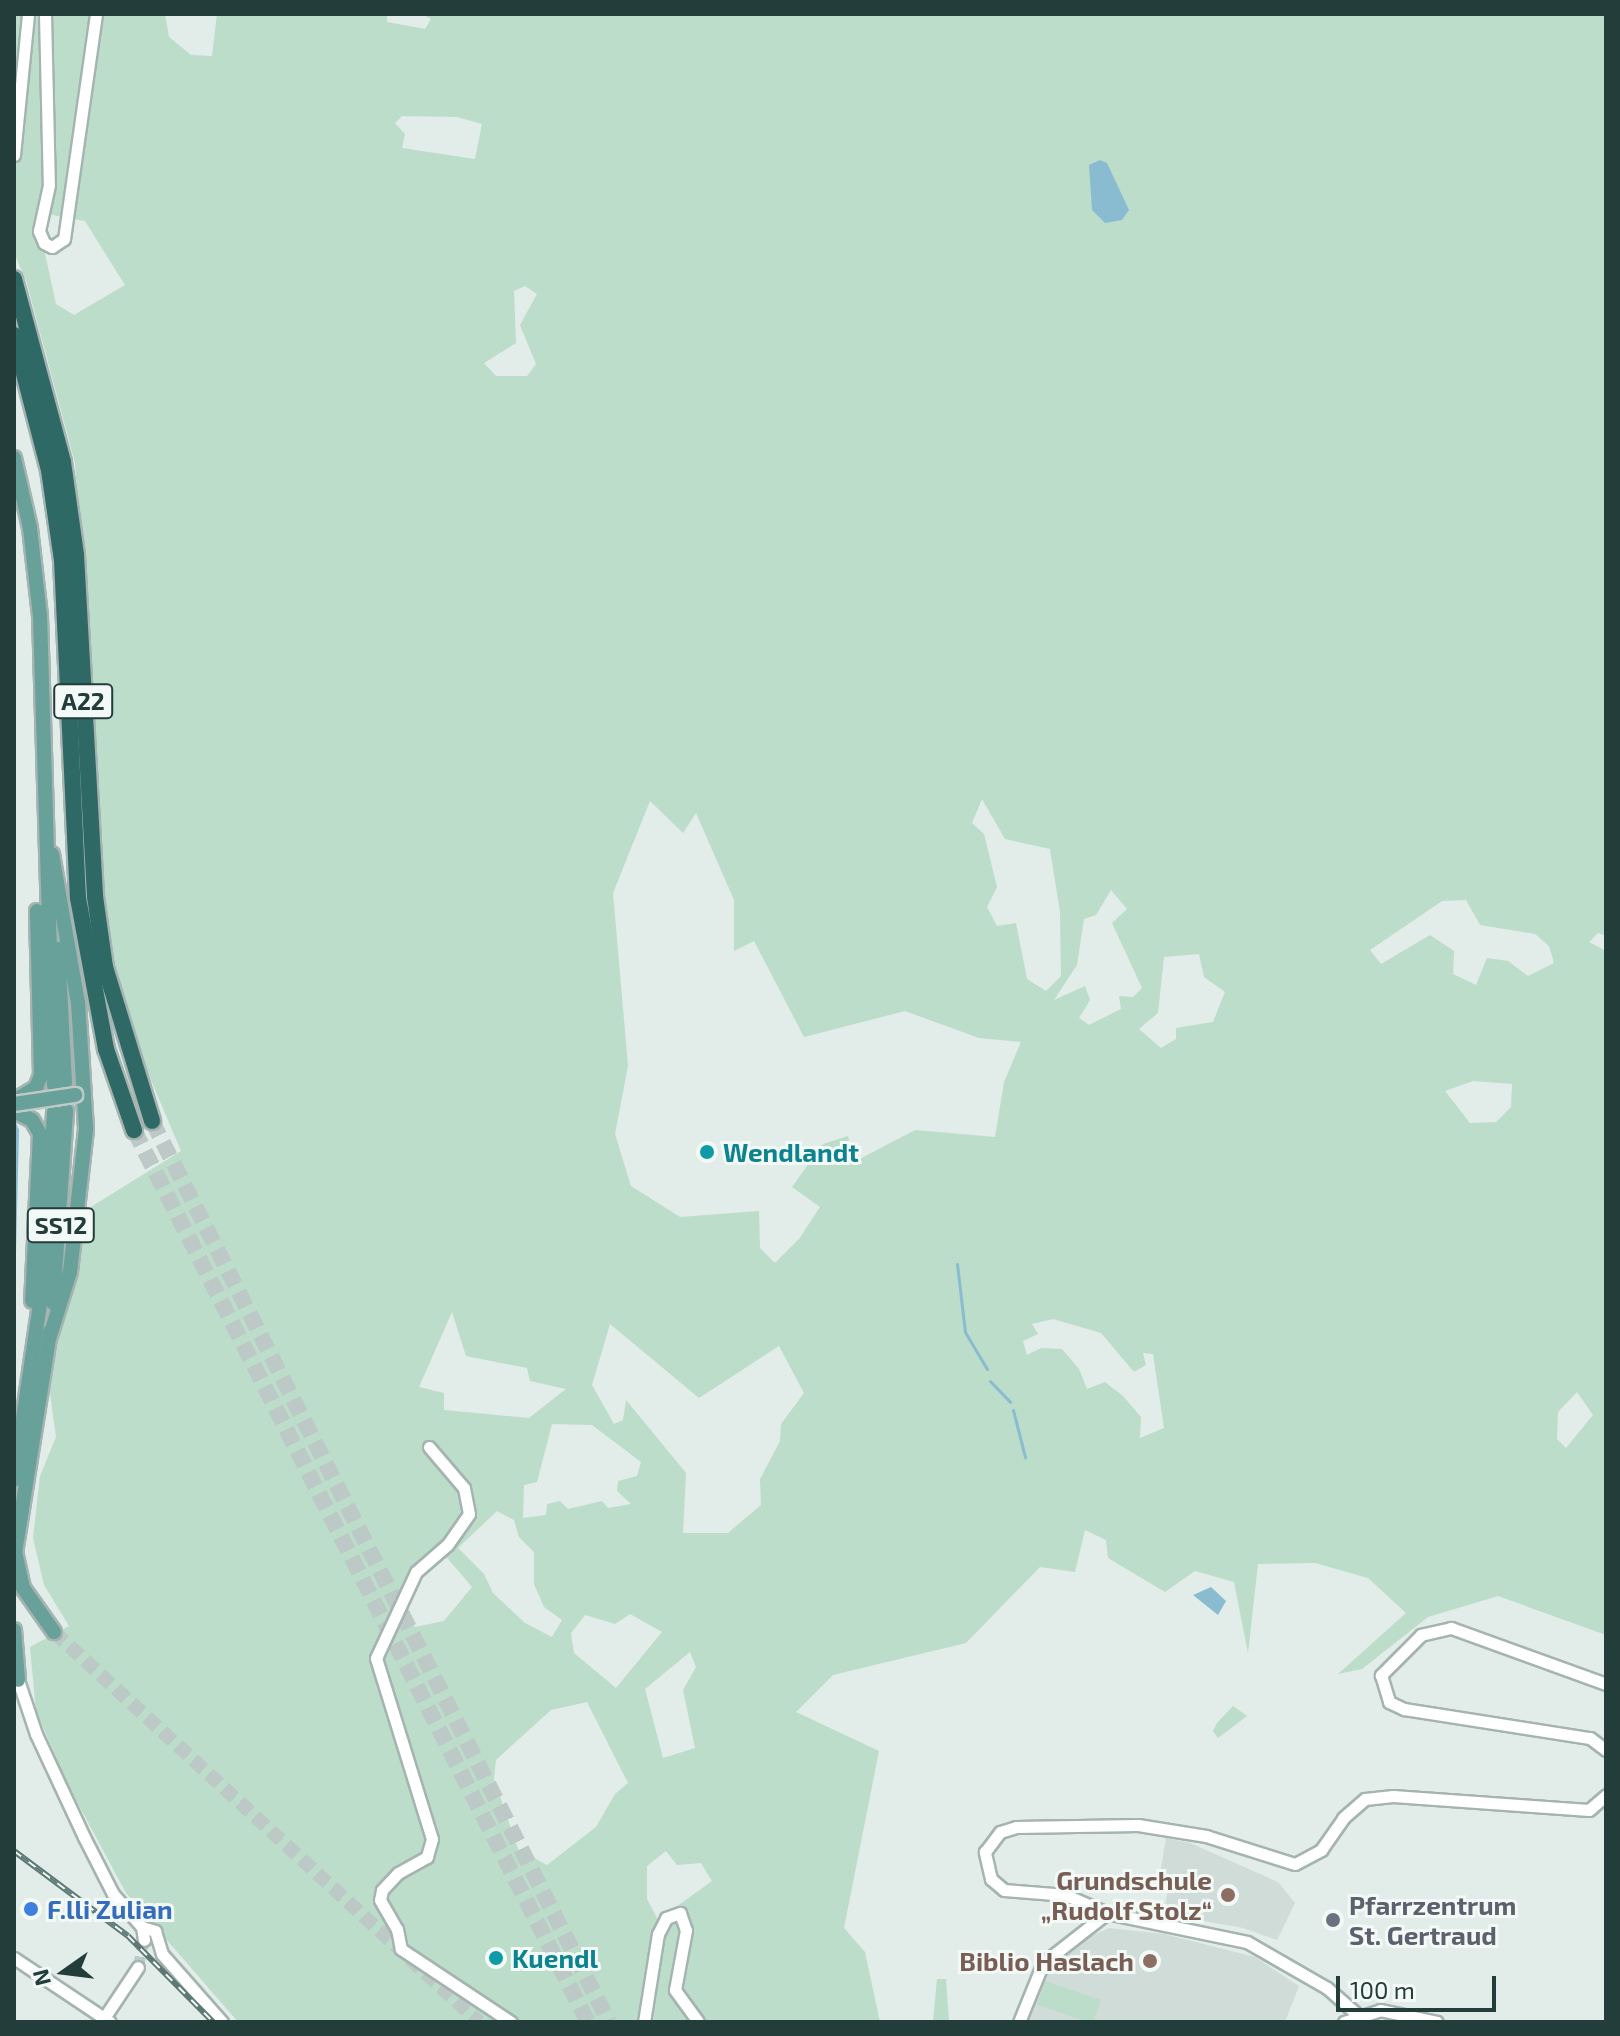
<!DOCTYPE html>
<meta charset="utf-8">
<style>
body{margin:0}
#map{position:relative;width:1620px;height:2036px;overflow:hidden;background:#e2ece9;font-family:"Exo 2",sans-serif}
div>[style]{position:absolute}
.built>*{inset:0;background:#d0dcd8}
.green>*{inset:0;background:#bbddc9;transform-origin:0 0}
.water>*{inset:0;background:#8abcd1}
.stream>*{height:3px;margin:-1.5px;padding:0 1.5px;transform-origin:1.5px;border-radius:1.5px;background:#8abcd1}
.minor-tunnel>*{height:11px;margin-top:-5.5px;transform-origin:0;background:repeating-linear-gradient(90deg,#bcc9c6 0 11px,transparent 0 16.5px)}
.major-tunnel>*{height:14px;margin-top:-7px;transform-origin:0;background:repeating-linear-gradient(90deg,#bcc9c6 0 14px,transparent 0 21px)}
.highway-tunnel>*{height:16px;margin-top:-8px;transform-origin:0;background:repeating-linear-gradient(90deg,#bcc9c6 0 16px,transparent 0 24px)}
.roads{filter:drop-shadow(2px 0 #a5b4b1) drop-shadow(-2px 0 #a5b4b1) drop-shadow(0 2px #a5b4b1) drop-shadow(0 -2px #a5b4b1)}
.minor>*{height:11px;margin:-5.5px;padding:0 5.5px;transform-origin:5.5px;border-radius:5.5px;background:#fff}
.major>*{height:14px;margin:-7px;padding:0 7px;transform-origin:7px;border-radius:7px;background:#67a19a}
.highway>*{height:16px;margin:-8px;padding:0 8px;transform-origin:8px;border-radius:8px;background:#2e6965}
.rail>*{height:6px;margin-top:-3px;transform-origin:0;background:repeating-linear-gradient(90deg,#f3f9f6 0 9px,#5d7975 0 18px);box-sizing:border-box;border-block:2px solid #5d7975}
.bridges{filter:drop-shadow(2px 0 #c1c9c8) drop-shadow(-2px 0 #c1c9c8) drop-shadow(0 2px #c1c9c8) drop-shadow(0 -2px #c1c9c8)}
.major-bridge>*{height:14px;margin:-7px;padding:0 7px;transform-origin:7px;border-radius:7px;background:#67a19a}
.dots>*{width:22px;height:22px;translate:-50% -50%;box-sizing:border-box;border:4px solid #f3f9f6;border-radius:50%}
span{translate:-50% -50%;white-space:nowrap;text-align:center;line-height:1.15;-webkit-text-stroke:6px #f3f9f6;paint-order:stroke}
.shield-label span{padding:2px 6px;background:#f3f9f6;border:2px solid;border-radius:6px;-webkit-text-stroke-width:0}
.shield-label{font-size:24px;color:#223d3a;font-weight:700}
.culture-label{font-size:26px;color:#0d838f;font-weight:700}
.left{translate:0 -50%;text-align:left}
.education-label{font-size:26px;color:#785e54;font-weight:700}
.right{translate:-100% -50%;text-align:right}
.worship-label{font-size:26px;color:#5b616d;font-weight:700}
.shop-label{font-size:26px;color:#366cbe;font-weight:700}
.frame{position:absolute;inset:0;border:16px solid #223d3a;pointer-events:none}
.north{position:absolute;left:24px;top:1932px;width:80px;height:80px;-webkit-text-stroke:6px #f3f9f6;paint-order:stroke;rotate:256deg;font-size:22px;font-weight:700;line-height:32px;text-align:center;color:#223d3a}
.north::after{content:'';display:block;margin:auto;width:28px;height:36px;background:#223d3a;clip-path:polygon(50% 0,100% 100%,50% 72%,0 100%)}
.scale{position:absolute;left:1336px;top:1976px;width:160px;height:36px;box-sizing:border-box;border:4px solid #223d3a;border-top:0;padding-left:10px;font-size:24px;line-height:28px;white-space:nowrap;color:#223d3a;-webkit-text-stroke:6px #f3f9f6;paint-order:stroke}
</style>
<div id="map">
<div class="built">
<i style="clip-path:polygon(1166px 1838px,1190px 1843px,1278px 1882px,1295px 1903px,1277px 1940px,1243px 1928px,1164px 1914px,1168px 1889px,1158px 1886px)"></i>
<i style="clip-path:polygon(1109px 1928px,1164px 1934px,1255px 1957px,1299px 1986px,1285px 2022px,1025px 2022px,1041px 1974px,1087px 1938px)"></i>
</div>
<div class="green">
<i style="clip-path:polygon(evenodd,14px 14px,165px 14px,169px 37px,191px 55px,212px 56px,217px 14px,387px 14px,387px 22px,425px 29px,431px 19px,422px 14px,1606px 14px,1606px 936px,1598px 933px,1589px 942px,1606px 951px,1606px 1635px,1498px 1596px,1428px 1617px,1362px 1669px,1338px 1674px,1406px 1613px,1368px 1578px,1315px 1563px,1258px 1564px,1248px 1653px,1234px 1582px,1195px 1571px,1165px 1592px,1108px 1558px,1106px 1540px,1085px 1530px,1075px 1572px,1040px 1567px,966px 1643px,833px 1675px,796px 1712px,879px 1751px,844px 1928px,865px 1952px,880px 2022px,238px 2022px,126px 1893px,69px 1787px,36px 1711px,30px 1647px,69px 1626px,44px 1585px,33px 1538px,40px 1476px,56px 1437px,49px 1386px,86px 1210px,181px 1151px,126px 1021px,104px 906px,75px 463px,26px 280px,14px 253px,14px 14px,402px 116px,457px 117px,482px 124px,475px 159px,402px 148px,405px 134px,395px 123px,402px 116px,14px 14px,36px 212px,85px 221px,125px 285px,74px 315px,56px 304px,36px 212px,14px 14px,525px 286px,537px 294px,520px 325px,536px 364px,527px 376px,496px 376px,484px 363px,516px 343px,514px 291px,525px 286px,14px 14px,982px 799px,1005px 839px,1050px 849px,1060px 912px,1061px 976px,1046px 991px,1027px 979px,1016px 923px,997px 926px,987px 907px,997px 887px,984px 834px,972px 823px,982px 799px,14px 14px,650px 801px,683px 833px,696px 813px,734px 900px,734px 951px,754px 941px,804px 1037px,905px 1011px,979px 1038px,1021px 1042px,1004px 1082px,995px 1137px,915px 1130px,854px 1162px,848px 1136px,823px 1144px,792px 1187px,820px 1207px,799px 1239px,775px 1263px,760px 1248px,759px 1211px,680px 1217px,631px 1186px,615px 1134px,628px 1066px,613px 893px,650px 801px,14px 14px,1111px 890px,1127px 909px,1112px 923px,1142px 988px,1133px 997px,1119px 996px,1121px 1009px,1089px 1025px,1079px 1018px,1090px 1000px,1085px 986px,1054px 1000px,1077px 965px,1084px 919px,1096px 915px,1111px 890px,14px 14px,1466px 900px,1480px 925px,1535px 934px,1549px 946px,1554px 963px,1528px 976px,1508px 961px,1487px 958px,1476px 985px,1453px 974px,1454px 951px,1430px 935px,1381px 964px,1370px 950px,1442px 901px,1466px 900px,14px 14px,1199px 954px,1204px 977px,1225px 992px,1213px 1022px,1176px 1028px,1176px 1039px,1161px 1048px,1139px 1029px,1158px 1013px,1164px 957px,1199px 954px,14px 14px,1473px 1081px,1512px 1084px,1511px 1107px,1496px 1122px,1470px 1123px,1445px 1091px,1473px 1081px,14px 14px,452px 1312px,466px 1356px,527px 1368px,530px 1381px,566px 1389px,529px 1418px,444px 1410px,444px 1393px,419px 1387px,452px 1312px,14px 14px,1053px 1319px,1101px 1333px,1134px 1372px,1146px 1365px,1143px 1353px,1153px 1354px,1164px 1428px,1140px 1438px,1141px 1417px,1123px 1396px,1105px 1382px,1087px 1389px,1079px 1369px,1062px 1349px,1041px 1348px,1027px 1355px,1023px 1341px,1038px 1334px,1032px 1324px,1053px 1319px,14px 14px,610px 1324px,699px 1398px,779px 1346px,804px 1393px,781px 1424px,780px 1441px,760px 1479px,761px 1505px,728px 1533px,683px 1533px,686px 1473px,626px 1400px,623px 1420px,614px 1424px,592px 1385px,610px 1324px,14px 14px,1577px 1392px,1593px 1415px,1566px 1448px,1557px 1439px,1558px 1412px,1577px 1392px,14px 14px,552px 1424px,592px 1425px,641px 1462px,637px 1476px,618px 1481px,617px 1491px,631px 1504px,608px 1508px,602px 1501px,568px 1509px,560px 1501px,547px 1504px,546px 1515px,523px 1518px,524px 1485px,537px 1482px,552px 1424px,14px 14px,497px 1511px,514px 1520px,519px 1537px,534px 1552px,534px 1584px,544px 1607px,562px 1620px,552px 1637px,525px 1623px,493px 1593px,484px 1574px,458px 1548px,497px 1511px,14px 14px,443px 1553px,472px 1587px,444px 1621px,415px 1627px,402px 1611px,418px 1574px,443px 1553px,14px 14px,630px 1614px,662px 1632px,616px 1688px,574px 1653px,571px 1633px,585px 1615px,615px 1624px,630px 1614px,14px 14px,690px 1652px,696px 1667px,683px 1690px,695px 1748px,663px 1758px,645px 1689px,690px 1652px,14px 14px,587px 1702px,628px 1783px,615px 1794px,596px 1827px,547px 1865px,518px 1849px,494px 1779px,496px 1760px,551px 1710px,587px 1702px,14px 14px,666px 1851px,677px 1865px,701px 1863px,712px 1881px,658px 1920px,647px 1899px,647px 1866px,666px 1851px)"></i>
<i style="clip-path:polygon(1233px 1706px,1247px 1716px,1218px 1738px,1213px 1731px,1217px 1723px)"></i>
<i style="clip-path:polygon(937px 1979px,946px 1979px,949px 2022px,933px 2022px)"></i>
<i style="left:1045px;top:1981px;width:59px;height:25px;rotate:19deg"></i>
</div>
<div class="water">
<i style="clip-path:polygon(1100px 160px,1107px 163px,1129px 210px,1122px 220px,1105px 223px,1092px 210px,1089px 165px)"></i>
<i style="clip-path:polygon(14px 1118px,19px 1130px,14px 1336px)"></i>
<i style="clip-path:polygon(1211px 1587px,1226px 1601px,1218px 1615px,1193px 1595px)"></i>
</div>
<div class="stream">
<i style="left:957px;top:1264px;width:68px;rotate:83.3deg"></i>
<i style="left:965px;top:1332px;width:43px;rotate:59.3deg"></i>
<i style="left:990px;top:1381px;width:29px;rotate:46deg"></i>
<i style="left:1013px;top:1410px;width:49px;rotate:75.7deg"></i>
</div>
<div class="minor-tunnel">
<i style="left:138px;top:1967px;width:28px;rotate:-77deg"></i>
</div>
<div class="major-tunnel">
<i style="left:54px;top:1632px;width:577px;rotate:42.54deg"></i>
</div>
<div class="highway-tunnel">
<i style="left:152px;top:1121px;width:1010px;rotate:63.11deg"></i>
<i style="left:134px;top:1130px;width:1001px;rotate:63.03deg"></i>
</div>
<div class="roads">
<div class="minor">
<i style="left:45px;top:14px;width:171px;rotate:88.7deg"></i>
<i style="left:49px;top:185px;width:47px;rotate:102.3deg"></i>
<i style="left:39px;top:231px;width:13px;rotate:67deg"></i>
<i style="left:44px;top:243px;width:9px;rotate:27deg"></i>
<i style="left:52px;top:247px;width:14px;rotate:-34deg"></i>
<i style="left:64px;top:239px;width:227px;rotate:-81.9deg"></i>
<i style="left:14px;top:155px;width:142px;rotate:-84.3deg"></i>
<i style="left:429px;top:1447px;width:54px;rotate:49.5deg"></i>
<i style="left:464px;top:1488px;width:26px;rotate:79deg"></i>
<i style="left:469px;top:1514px;width:38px;rotate:125deg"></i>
<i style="left:447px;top:1545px;width:41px;rotate:138.9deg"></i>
<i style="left:416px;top:1572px;width:95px;rotate:114.9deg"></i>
<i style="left:376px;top:1658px;width:189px;rotate:72.8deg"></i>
<i style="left:432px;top:1839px;width:19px;rotate:106deg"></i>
<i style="left:427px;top:1857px;width:33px;rotate:151deg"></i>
<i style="left:398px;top:1873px;width:23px;rotate:133deg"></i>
<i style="left:382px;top:1890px;width:10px;rotate:101deg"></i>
<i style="left:380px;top:1900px;width:34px;rotate:60deg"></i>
<i style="left:397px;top:1929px;width:20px;rotate:79deg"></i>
<i style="left:401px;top:1949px;width:132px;rotate:33.6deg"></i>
<i style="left:18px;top:1680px;width:57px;rotate:71.6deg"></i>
<i style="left:36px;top:1734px;width:114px;rotate:65deg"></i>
<i style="left:84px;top:1837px;width:64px;rotate:63deg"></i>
<i style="left:113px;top:1894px;width:44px;rotate:48.7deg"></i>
<i style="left:142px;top:1927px;width:13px;rotate:81deg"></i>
<i style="left:1606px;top:1684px;width:165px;rotate:-160.1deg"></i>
<i style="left:1451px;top:1628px;width:31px;rotate:167deg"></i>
<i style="left:1421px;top:1635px;width:57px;rotate:135deg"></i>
<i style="left:1381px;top:1675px;width:28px;rotate:73deg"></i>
<i style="left:1389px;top:1702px;width:17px;rotate:25deg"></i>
<i style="left:1404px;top:1709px;width:188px;rotate:8.9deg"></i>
<i style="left:1590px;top:1738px;width:20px;rotate:37deg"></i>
<i style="left:142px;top:1927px;width:14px;rotate:17deg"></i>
<i style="left:155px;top:1931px;width:24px;rotate:73deg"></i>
<i style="left:162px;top:1954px;width:91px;rotate:48.6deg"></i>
<i style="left:14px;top:1958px;width:115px;rotate:33.7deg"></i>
<i style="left:1359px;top:2016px;width:43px;rotate:-138.8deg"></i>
<i style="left:1327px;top:1988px;width:92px;rotate:-150.1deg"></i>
<i style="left:1247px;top:1942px;width:143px;rotate:-168.3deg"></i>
<i style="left:1107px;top:1913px;width:45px;rotate:-156.3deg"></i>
<i style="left:1066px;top:1895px;width:62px;rotate:-175.4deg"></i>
<i style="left:1004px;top:1890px;width:17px;rotate:-140deg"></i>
<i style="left:991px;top:1879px;width:28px;rotate:-103deg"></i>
<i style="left:985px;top:1852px;width:25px;rotate:-53deg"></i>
<i style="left:1000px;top:1832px;width:17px;rotate:-17deg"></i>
<i style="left:1016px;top:1827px;width:122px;rotate:-0.9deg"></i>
<i style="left:1138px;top:1825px;width:69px;rotate:9.2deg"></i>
<i style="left:1206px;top:1836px;width:93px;rotate:17.5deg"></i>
<i style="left:1295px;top:1864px;width:30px;rotate:-28deg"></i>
<i style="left:1321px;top:1850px;width:39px;rotate:-55deg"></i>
<i style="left:1343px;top:1818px;width:29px;rotate:-41deg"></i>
<i style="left:1365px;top:1799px;width:28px;rotate:-6deg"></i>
<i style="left:1393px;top:1796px;width:196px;rotate:4.1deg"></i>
<i style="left:1589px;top:1810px;width:23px;rotate:-41deg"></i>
<i style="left:104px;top:2018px;width:61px;rotate:-56.3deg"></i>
<i style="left:644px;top:2022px;width:89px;rotate:-81deg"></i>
<i style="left:658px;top:1934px;width:18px;rotate:-63deg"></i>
<i style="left:666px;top:1918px;width:15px;rotate:-20deg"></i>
<i style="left:680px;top:1913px;width:18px;rotate:71deg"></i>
<i style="left:686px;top:1930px;width:61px;rotate:100.4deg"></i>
<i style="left:675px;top:1990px;width:39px;rotate:54deg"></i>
<i style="left:1019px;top:2022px;width:64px;rotate:-67.9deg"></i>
<i style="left:1043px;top:1963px;width:81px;rotate:-38deg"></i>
<i style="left:1344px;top:2022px;width:38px;rotate:-18deg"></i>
<i style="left:1380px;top:2010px;width:58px;rotate:11.9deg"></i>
</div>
<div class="major">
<i style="left:14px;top:458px;width:72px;rotate:77.1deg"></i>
<i style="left:30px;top:528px;width:89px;rotate:83.5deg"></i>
<i style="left:40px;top:616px;width:469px;rotate:88.3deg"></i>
<i style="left:58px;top:949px;width:134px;rotate:87deg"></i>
<i style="left:14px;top:1101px;width:26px;rotate:-31deg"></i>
<i style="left:36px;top:1088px;width:14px;rotate:-69deg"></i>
<i style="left:41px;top:1075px;width:164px;rotate:-91.4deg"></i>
<i style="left:14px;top:1111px;width:20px;rotate:27deg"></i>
<i style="left:32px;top:1120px;width:16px;rotate:60deg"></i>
<i style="left:40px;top:1134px;width:167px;rotate:92.7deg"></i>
<i style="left:53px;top:1303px;width:193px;rotate:-86.1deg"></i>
<i style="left:49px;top:1339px;width:70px;rotate:-72.6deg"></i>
<i style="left:70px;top:1272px;width:144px;rotate:-83.6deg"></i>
<i style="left:86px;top:1129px;width:126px;rotate:-93.6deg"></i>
<i style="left:78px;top:1003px;width:151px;rotate:-99.9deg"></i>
<i style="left:14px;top:1480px;width:213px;rotate:-81.6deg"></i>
<i style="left:45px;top:1269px;width:157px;rotate:-86.7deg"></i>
<i style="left:14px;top:1547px;width:42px;rotate:77.6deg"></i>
<i style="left:23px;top:1588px;width:54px;rotate:54.8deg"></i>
<i style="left:15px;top:1553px;width:224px;rotate:-81deg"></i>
<i style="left:14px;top:1630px;width:50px;rotate:85.4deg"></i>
</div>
<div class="highway">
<i style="left:14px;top:279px;width:189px;rotate:75deg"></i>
<i style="left:63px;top:462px;width:94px;rotate:82deg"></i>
<i style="left:76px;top:555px;width:342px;rotate:86.8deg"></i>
<i style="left:95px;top:896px;width:72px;rotate:82deg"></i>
<i style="left:105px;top:967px;width:161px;rotate:73deg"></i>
<i style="left:14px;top:335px;width:139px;rotate:75.5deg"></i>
<i style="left:49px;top:470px;width:91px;rotate:81.8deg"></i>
<i style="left:62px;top:560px;width:338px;rotate:87.3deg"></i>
<i style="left:78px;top:898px;width:154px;rotate:79.5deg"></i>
<i style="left:106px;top:1049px;width:86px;rotate:70.9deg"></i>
</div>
</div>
<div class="rail">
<i style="left:14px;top:1851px;width:142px;rotate:36.7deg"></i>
<i style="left:128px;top:1936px;width:121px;rotate:45.3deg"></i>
</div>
<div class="bridges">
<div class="major-bridge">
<i style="left:14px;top:1104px;width:62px;rotate:-8.4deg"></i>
</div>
</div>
<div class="dots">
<i style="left:707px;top:1152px;background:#0f9aa8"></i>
<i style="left:1228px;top:1895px;background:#8d6e63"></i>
<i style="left:31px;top:1909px;background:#3f7fe0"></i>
<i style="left:1333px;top:1920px;background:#6b7280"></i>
<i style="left:496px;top:1958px;background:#0f9aa8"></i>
<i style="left:1150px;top:1961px;background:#8d6e63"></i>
</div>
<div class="shield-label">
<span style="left:83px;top:701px">A22</span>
<span style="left:61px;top:1225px">SS12</span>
</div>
<div class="culture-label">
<span class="left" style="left:723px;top:1152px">Wendlandt</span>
<span class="left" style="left:512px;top:1958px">Kuendl</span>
</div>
<div class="education-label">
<span class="right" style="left:1212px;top:1895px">Grundschule<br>„Rudolf Stolz“</span>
<span class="right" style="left:1134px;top:1961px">Biblio Haslach</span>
</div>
<div class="worship-label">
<span class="left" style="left:1349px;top:1920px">Pfarrzentrum<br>St. Gertraud</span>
</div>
<div class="shop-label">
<span class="left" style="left:47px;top:1909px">F.lli Zulian</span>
</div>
<div class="frame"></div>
<div class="north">N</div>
<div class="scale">100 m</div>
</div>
